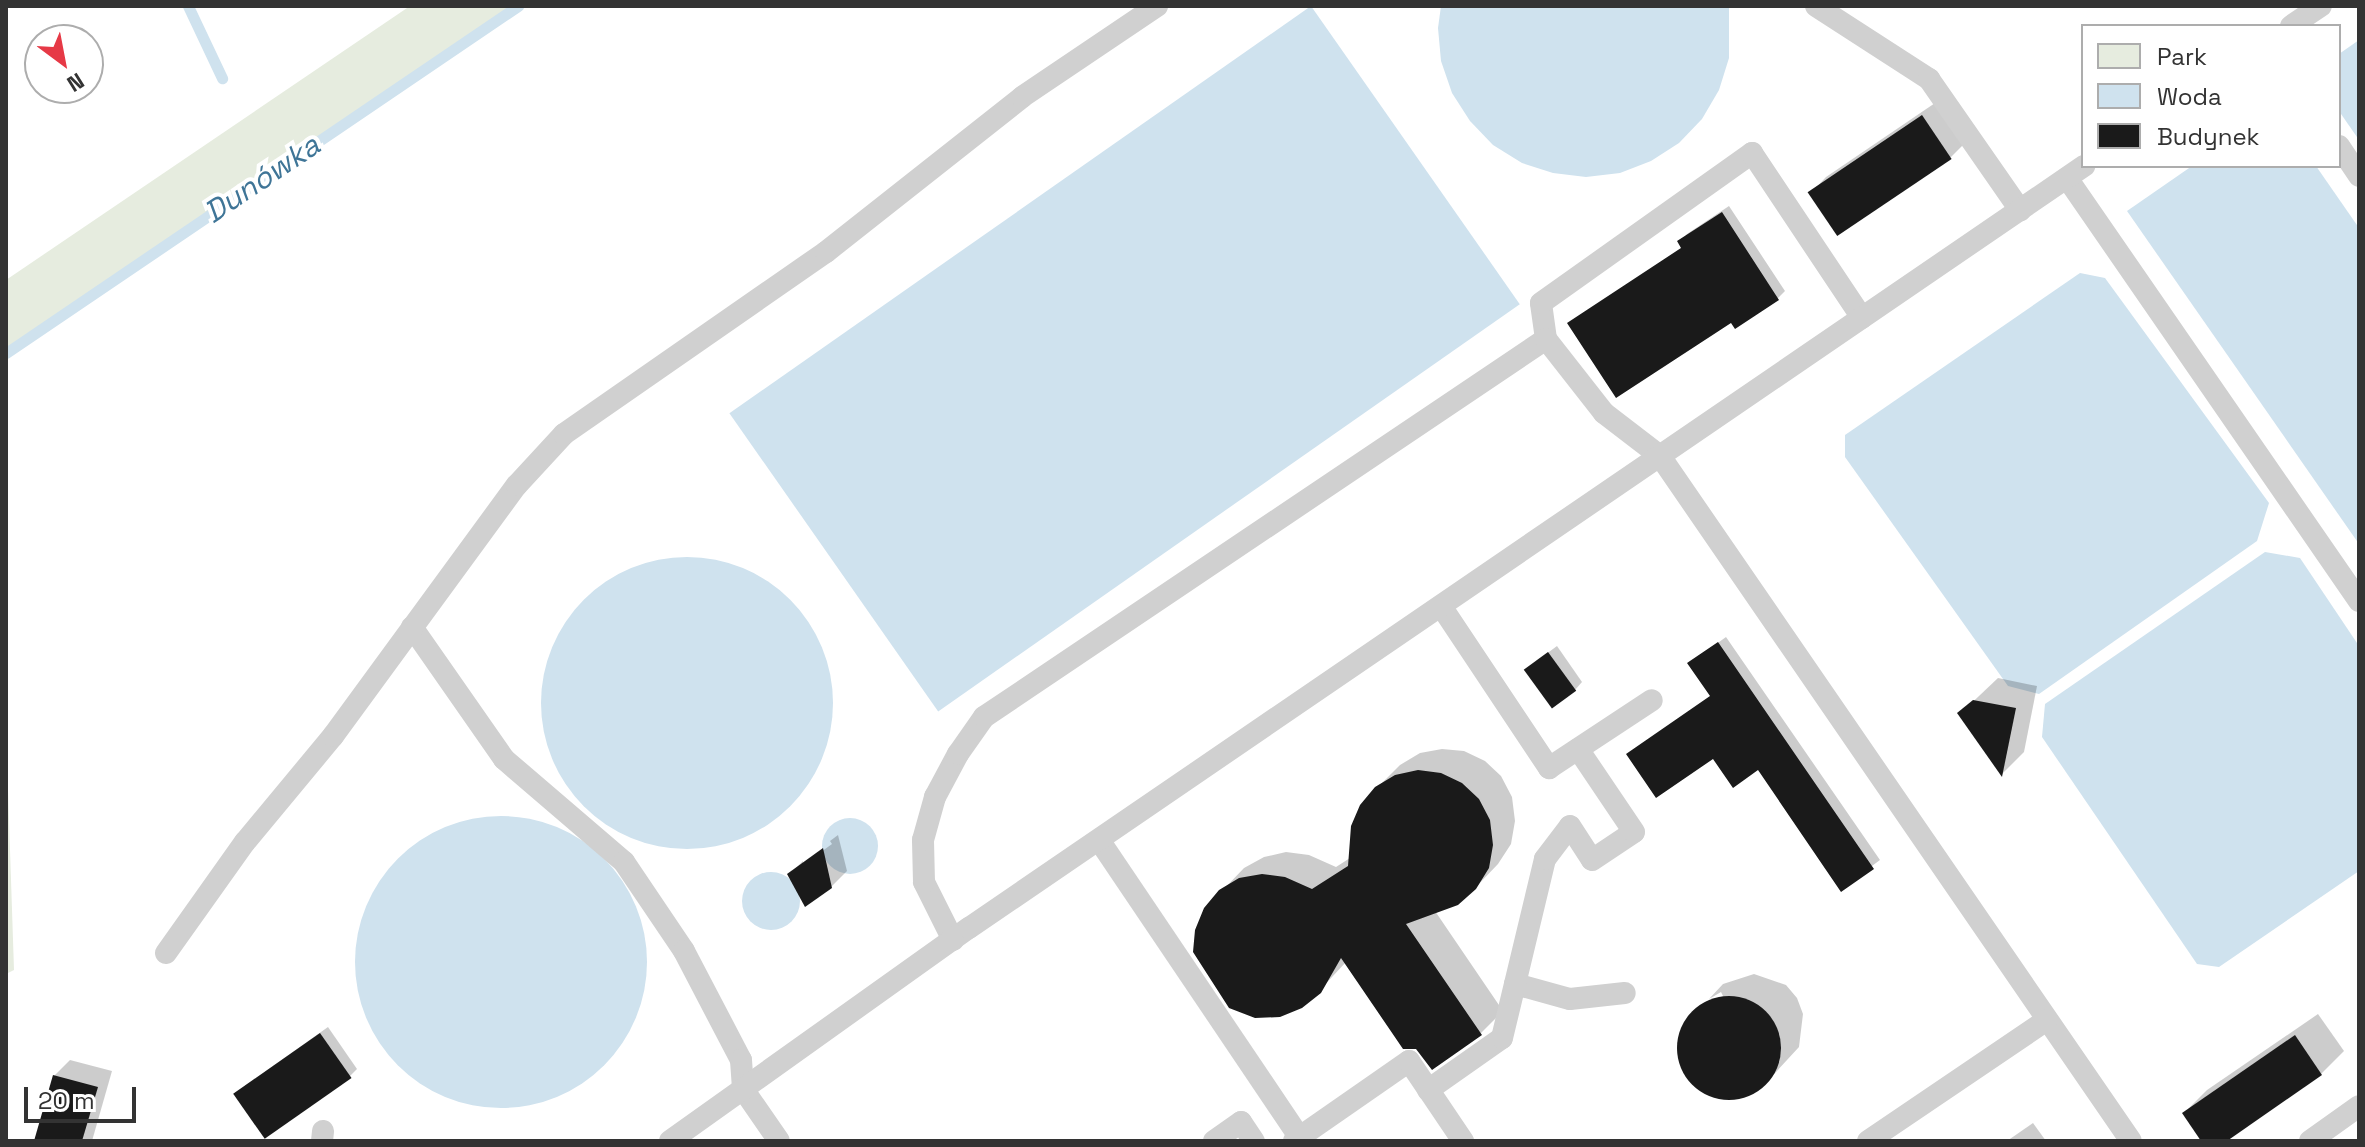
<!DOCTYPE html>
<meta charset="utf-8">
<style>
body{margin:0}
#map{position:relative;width:2365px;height:1147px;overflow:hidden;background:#fff;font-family:"Space Grotesk",sans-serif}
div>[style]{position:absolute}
.green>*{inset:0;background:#e6ecdf}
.water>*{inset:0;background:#cfe2ee;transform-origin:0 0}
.round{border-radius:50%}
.shadow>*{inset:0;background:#0003}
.stream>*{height:11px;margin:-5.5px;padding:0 5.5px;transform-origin:5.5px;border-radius:5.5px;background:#cfe2ee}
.building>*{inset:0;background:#1a1a1a;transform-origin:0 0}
.lane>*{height:22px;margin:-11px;padding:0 11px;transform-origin:11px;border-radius:11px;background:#d0d0d0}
span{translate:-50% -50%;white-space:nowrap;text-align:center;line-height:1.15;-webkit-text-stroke:8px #fff;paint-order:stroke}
.water-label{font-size:30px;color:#3f7597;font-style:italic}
.frame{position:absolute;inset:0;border:8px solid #333;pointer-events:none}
.legend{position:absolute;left:2081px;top:24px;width:260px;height:144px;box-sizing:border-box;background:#fff;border:2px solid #adadad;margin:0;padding:10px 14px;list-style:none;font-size:24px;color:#333}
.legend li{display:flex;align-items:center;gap:16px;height:40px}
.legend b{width:40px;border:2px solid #adadad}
.north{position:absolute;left:24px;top:24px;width:80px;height:80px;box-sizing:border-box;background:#fff;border:2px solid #adadad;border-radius:50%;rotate:148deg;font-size:22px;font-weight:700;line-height:32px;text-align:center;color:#333}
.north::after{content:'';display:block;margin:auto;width:28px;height:36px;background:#e63946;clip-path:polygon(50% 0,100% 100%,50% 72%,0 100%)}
.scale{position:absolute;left:24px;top:1087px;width:112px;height:36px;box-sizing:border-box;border:4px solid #333;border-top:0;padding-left:10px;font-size:24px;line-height:28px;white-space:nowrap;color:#333;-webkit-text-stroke:6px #fff;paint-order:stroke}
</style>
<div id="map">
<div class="green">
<i style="clip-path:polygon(410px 6px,518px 6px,6px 353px,6px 280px)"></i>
<i style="clip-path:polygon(6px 729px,14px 970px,6px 974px)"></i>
</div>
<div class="water">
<i style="left:1311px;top:6px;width:364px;height:710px;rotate:55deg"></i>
<i style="clip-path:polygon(1441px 6px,1729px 6px,1729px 58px,1719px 90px,1702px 119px,1679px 143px,1651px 161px,1620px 173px,1586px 177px,1553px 173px,1522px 163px,1493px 145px,1470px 121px,1452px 93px,1441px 61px,1438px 28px)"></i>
<i style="clip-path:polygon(2359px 40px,2359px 140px,2339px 111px,2339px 54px)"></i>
<i style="clip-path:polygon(2192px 166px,2316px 166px,2359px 228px,2359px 544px,2127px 211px)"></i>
<i style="clip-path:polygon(2080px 273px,2105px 278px,2269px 503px,2257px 541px,2039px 694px,2008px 686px,1845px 457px,1845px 435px)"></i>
<i style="clip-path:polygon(2265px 552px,2300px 558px,2359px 646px,2359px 871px,2219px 967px,2197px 964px,2042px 737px,2045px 704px)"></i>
<i class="round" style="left:541px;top:557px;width:292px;height:292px"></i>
<i class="round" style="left:355px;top:816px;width:292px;height:292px"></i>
<i class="round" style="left:822px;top:818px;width:56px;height:56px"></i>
<i class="round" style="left:742px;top:872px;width:58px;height:58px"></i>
</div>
<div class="shadow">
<i style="clip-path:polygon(1938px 101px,1966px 142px,1951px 157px,1811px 193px,1826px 177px)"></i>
<i style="clip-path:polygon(1729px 206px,1785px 291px,1778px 298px,1735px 326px,1731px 320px,1570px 324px,1683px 247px,1680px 242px,1687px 234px)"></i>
<i style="clip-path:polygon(1726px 637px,1880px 860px,1841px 889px,1759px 768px,1714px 756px,1629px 754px,1712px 695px,1690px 663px)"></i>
<i style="clip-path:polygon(1557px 646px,1582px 682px,1575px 690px,1526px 669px)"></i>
<i style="clip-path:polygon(1998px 678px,2037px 686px,2024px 752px,2002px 774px,1960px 714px)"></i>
<i style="clip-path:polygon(1442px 749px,1464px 751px,1485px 761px,1501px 776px,1512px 797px,1515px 821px,1511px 844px,1498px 864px,1475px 888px,1435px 911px,1503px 1011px,1481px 1033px,1432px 1067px,1346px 962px,1319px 991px,1221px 892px,1244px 868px,1264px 857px,1286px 852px,1309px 855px,1336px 867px,1350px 858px,1377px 788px,1400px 765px,1420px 753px)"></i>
<i style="clip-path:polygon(838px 835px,847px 871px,831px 887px,789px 875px,803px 861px,803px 865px,832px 844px,830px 841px)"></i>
<i style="clip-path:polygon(1754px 974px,1786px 985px,1797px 998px,1803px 1014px,1799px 1047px,1765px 1084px,1735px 1099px,1703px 1092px,1691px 1081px,1679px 1051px,1688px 1020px,1707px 1001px,1707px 1004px,1723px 996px,1721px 992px,1709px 999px,1723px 984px)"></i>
<i style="clip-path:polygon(2318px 1014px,2344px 1051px,2321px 1074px,2224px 1141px,2203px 1141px,2184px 1113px,2207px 1090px)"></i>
<i style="clip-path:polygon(328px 1027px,357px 1069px,350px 1076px,235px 1093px)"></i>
<i style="clip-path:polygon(70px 1060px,112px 1071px,92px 1141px,36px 1141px,54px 1076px)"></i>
<i style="clip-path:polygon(2033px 1123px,2046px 1141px,2007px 1141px)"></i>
</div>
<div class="stream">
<i style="left:188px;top:6px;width:80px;rotate:64.7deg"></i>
<i style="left:6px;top:353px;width:619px;rotate:-34.13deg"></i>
</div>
<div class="building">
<i style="left:1922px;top:115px;width:53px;height:138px;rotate:56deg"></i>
<i style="clip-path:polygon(1722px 212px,1779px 300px,1735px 329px,1731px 323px,1616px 398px,1567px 323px,1681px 248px,1677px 241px)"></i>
<i style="clip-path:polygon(1718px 642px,1874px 869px,1841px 892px,1758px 770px,1733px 788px,1713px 759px,1656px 798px,1626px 754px,1710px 696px,1687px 663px)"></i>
<i style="left:1548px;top:652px;width:48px;height:30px;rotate:54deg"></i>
<i style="clip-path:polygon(1973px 700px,2016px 708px,2002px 777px,1957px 713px)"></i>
<i style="clip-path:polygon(1418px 770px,1441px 773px,1462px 783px,1479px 799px,1490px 820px,1493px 845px,1489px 868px,1476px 889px,1458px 905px,1406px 924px,1482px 1035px,1432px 1070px,1416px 1049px,1403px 1049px,1341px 958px,1321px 993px,1302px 1008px,1280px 1017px,1255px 1018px,1229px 1008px,1193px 952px,1195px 930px,1204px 908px,1219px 890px,1239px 878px,1262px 874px,1285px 877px,1312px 889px,1348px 866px,1351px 826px,1360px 805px,1375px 787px,1395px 775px)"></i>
<i style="clip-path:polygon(823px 848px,832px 888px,805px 907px,787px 874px)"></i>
<i class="round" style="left:1677px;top:996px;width:104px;height:104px"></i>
<i style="left:320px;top:1033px;width:55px;height:106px;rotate:55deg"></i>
<i style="clip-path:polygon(2295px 1035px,2322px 1075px,2227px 1141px,2201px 1141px,2182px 1113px)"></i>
<i style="clip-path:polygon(53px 1075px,98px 1087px,82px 1141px,34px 1141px)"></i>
</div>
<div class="lane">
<i style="left:1816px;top:6px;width:135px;rotate:32.9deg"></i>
<i style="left:1929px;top:79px;width:160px;rotate:55.2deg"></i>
<i style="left:2291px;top:26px;width:36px;rotate:-34deg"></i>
<i style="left:2339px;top:146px;width:36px;rotate:56deg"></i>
<i style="left:2067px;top:178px;width:514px;rotate:55.38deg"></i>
<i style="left:1546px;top:339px;width:36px;rotate:-98deg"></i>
<i style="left:1541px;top:303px;width:259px;rotate:-35.4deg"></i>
<i style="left:1752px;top:153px;width:198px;rotate:56.3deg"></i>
<i style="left:1441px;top:606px;width:195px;rotate:56.3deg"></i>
<i style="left:1549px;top:768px;width:123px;rotate:-33.4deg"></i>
<i style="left:412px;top:627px;width:161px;rotate:55.1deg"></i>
<i style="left:504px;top:759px;width:158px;rotate:40.6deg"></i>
<i style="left:624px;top:862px;width:107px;rotate:56deg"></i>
<i style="left:684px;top:951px;width:123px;rotate:62.4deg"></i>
<i style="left:741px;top:1060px;width:29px;rotate:86deg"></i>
<i style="left:743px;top:1089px;width:63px;rotate:55.3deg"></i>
<i style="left:1099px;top:840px;width:358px;rotate:56deg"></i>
<i style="left:953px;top:940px;width:65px;rotate:-116.6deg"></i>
<i style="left:924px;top:882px;width:42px;rotate:-91.4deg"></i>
<i style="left:923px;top:840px;width:45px;rotate:-74.4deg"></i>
<i style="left:935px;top:797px;width:49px;rotate:-61.9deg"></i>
<i style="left:958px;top:754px;width:45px;rotate:-54.9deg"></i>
<i style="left:984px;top:717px;width:677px;rotate:-33.92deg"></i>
<i style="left:1546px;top:339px;width:94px;rotate:51.9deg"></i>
<i style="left:1604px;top:413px;width:71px;rotate:37.5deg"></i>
<i style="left:1660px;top:456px;width:831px;rotate:55.49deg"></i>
<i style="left:166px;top:953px;width:136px;rotate:-54.6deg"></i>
<i style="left:245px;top:842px;width:138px;rotate:-50.3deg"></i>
<i style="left:333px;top:736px;width:311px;rotate:-53.8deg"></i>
<i style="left:517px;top:485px;width:69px;rotate:-47.3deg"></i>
<i style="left:564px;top:434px;width:319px;rotate:-34.8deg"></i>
<i style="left:826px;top:252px;width:250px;rotate:-38.3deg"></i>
<i style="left:1022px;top:97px;width:163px;rotate:-34deg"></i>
<i style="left:1515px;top:984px;width:57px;rotate:15.3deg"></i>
<i style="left:1570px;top:999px;width:55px;rotate:-6.2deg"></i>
<i style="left:1428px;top:1090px;width:90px;rotate:-35.1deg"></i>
<i style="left:1502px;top:1038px;width:184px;rotate:-76.5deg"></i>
<i style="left:1545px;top:859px;width:41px;rotate:-52.9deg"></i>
<i style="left:1570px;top:826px;width:40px;rotate:57.1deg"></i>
<i style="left:1592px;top:860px;width:50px;rotate:-33.7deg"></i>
<i style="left:1634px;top:832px;width:100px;rotate:-124deg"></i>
<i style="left:322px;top:1141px;width:10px;rotate:-84deg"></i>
<i style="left:670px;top:1141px;width:367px;rotate:-35.5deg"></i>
<i style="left:969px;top:928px;width:1351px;rotate:-34.35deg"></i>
<i style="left:1214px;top:1141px;width:33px;rotate:-35deg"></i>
<i style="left:1241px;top:1122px;width:23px;rotate:56deg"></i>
<i style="left:1294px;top:1141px;width:140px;rotate:-34.8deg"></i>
<i style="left:1409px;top:1061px;width:97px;rotate:56deg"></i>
<i style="left:1868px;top:1141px;width:216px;rotate:-34.1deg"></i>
<i style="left:2310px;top:1141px;width:60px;rotate:-35.5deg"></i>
</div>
<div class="water-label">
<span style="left:262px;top:179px;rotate:-34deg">Dunówka</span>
</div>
<div class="frame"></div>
<ul class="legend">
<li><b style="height:22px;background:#e6ecdf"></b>Park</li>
<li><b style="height:22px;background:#cfe2ee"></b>Woda</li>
<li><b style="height:22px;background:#1a1a1a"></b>Budynek</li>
</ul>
<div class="north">N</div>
<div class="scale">20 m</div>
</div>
